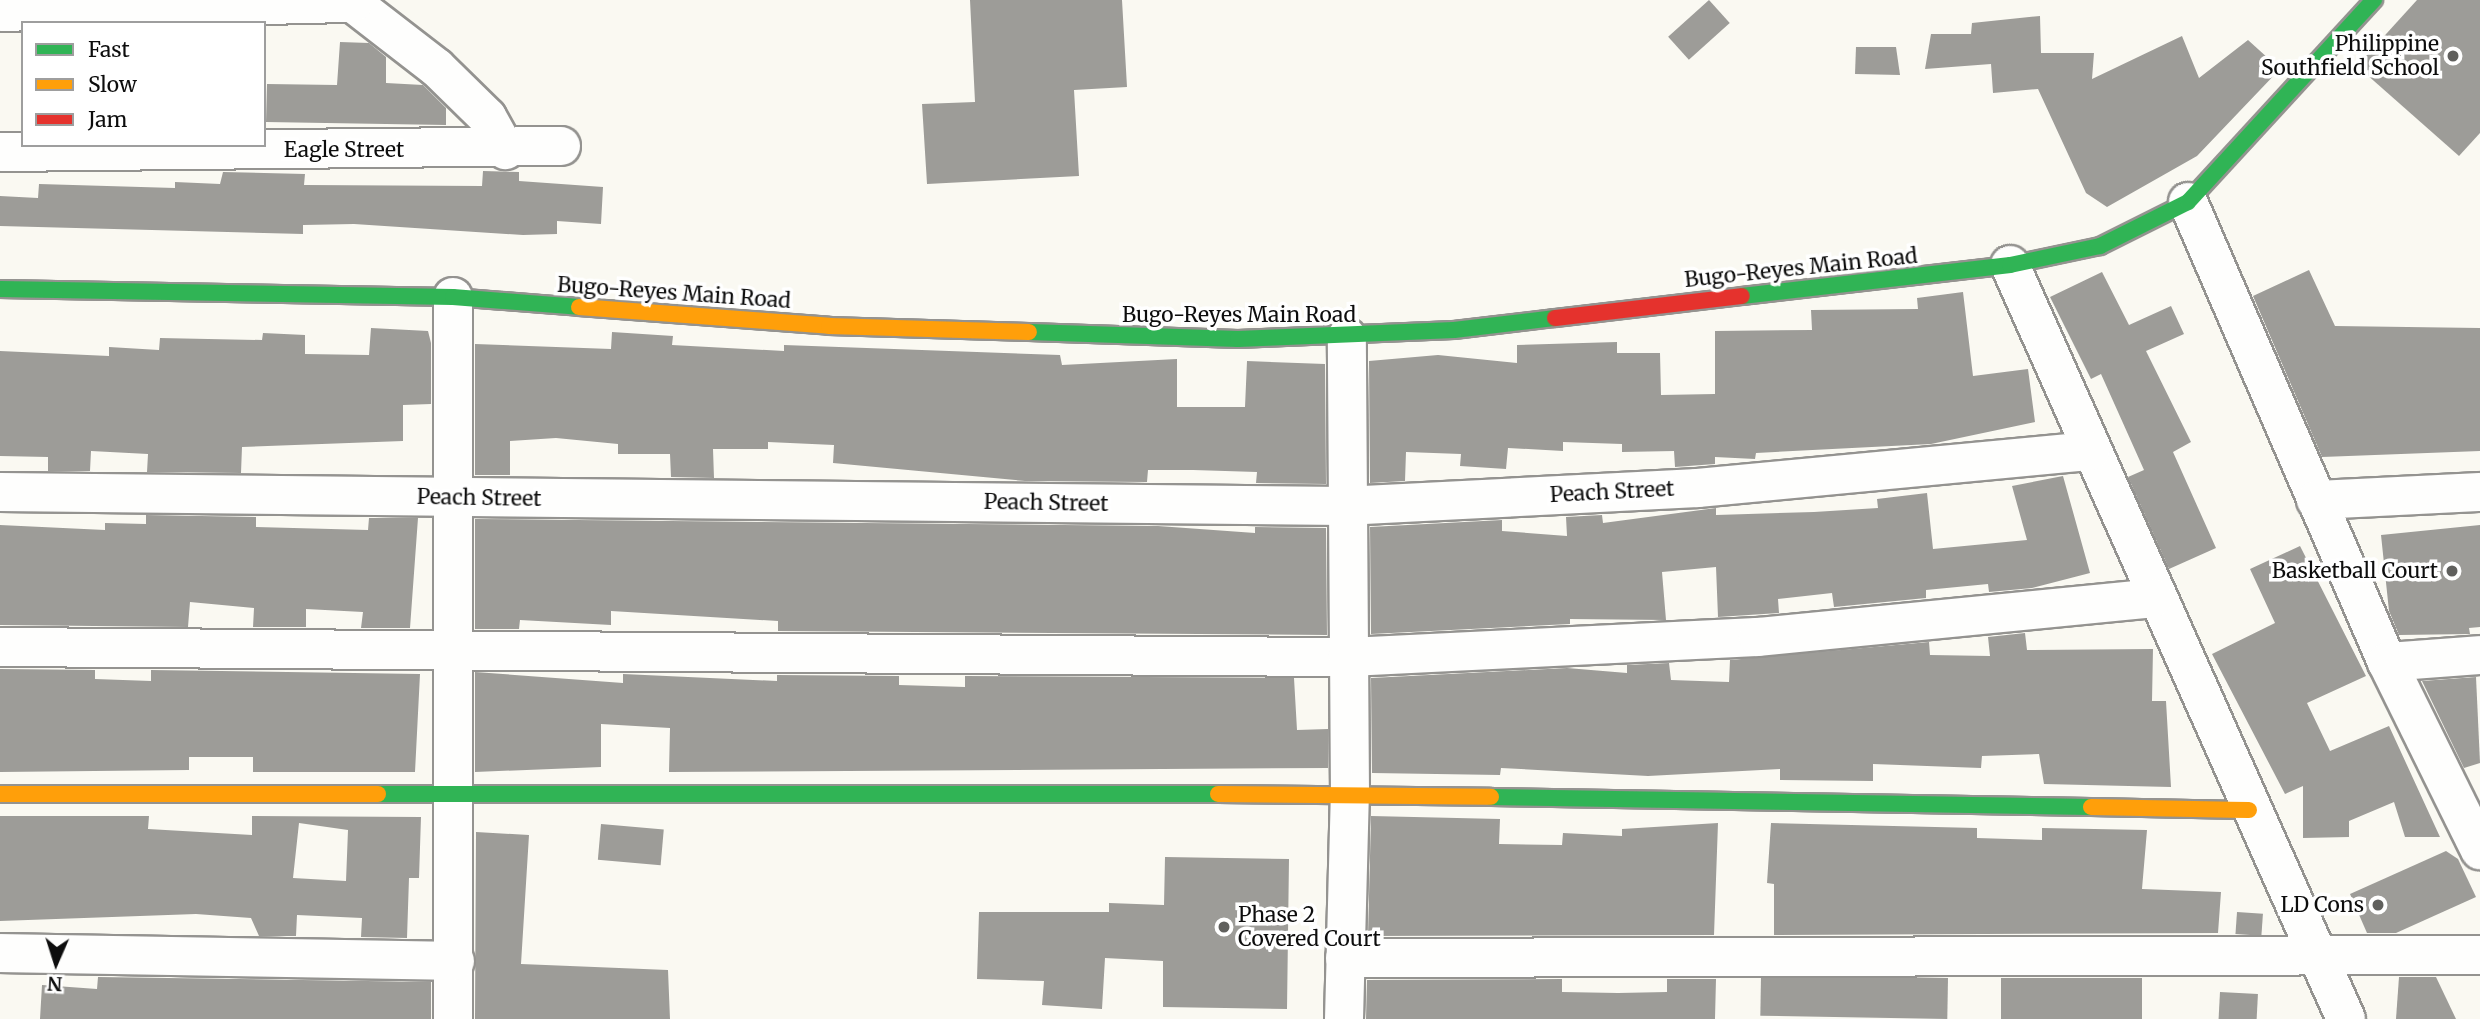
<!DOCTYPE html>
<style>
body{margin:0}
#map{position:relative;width:2480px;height:1019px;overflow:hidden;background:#faf9f2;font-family:Merriweather,serif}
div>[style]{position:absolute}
.building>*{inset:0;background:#9d9c98;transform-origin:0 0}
.roads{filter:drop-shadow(2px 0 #949390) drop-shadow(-2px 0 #949390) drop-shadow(0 2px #949390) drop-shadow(0 -2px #949390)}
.street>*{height:38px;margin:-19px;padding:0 19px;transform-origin:19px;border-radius:19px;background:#fefefd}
.fast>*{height:16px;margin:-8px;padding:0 8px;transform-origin:8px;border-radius:8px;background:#30b455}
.slow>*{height:16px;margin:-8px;padding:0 8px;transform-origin:8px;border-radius:8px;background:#ff9f0a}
.jam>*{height:16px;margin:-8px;padding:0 8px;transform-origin:8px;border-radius:8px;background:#e5322d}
.dots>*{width:19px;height:19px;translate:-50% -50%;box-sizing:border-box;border:4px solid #fff;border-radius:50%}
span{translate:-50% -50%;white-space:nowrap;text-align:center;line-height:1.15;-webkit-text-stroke:7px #fff;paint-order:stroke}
.poi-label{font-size:21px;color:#0d0d0d}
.right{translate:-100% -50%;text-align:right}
.left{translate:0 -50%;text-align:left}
.street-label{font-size:21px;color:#0d0d0d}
.legend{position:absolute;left:21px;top:21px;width:245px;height:126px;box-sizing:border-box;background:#fff;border:2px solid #9e9e9e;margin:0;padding:9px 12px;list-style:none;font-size:21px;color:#0d0d0d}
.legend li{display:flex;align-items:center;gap:14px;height:35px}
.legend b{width:35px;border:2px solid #9e9e9e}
.north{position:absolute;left:21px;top:928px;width:70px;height:70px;-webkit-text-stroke:5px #fff;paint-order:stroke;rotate:183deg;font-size:19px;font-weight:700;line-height:28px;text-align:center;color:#0d0d0d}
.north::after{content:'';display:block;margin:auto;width:24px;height:32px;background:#0d0d0d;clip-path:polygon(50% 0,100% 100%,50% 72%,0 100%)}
</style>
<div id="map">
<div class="building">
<i style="clip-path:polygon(970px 0,1122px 0,1127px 87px,1074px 90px,1079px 176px,927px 184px,922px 104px,975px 102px)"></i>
<i style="left:1709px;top:0;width:31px;height:55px;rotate:48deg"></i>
<i style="clip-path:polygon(2417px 0,2480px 0,2480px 133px,2459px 156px,2357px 66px)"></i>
<i style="clip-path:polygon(2040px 16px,2041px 53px,2094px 53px,2092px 79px,2182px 36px,2199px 78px,2248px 40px,2280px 69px,2197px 156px,2107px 207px,2086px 193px,2038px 89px,1993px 93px,1991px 64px,1925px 69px,1931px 34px,1971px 34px,1972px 23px)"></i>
<i style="clip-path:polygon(340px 42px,369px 43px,386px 57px,386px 83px,423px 85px,446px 108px,446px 125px,266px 122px,267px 84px,337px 85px)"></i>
<i style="clip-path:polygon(1856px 47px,1896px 47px,1900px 75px,1855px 74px)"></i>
<i style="clip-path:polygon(483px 171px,519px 172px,519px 181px,603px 187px,601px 224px,557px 221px,557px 234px,523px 235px,354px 224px,303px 225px,303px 234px,0 226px,0 196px,38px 198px,39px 184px,175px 188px,175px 182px,220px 184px,223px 172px,305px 174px,304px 185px,482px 186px)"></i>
<i style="clip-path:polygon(2309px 270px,2335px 326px,2480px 328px,2480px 451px,2322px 457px,2253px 296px)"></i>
<i style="clip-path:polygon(2102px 272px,2129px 325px,2171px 306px,2184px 334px,2146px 351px,2191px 442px,2173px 452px,2216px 548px,2169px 569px,2128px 477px,2144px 470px,2101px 374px,2091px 379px,2050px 297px)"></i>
<i style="clip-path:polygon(1963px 292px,1973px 376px,2028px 369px,2035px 422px,1931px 444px,1756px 453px,1755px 459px,1715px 457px,1715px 464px,1675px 467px,1674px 451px,1622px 452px,1622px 444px,1563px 442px,1563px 451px,1508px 448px,1506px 469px,1460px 466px,1461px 454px,1406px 452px,1405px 481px,1370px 483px,1369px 361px,1438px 355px,1517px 363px,1517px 345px,1617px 342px,1617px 353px,1660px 353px,1661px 395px,1715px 394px,1715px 331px,1812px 330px,1811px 310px,1918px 309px,1917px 298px)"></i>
<i style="clip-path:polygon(371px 328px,428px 331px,431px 343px,431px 404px,403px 405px,403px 441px,242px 447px,241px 473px,147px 472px,148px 454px,91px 451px,90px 471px,48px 471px,48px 457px,0 456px,0 351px,109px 356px,109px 347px,159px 350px,160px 338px,262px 340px,263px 333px,305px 335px,305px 354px,369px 355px)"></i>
<i style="clip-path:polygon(612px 332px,673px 336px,672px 345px,784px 351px,784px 345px,1060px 355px,1062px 365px,1177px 359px,1177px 407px,1245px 407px,1247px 361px,1325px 364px,1326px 484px,1256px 483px,1257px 472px,1193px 470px,1148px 470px,1147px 482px,1025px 481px,833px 463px,834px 445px,768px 442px,768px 449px,713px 449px,714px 478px,671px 477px,670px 454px,618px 454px,618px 444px,556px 438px,510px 441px,510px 475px,475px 475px,475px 344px,611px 349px)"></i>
<i style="clip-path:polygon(2063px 476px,2090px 573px,2032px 588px,1989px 592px,1988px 584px,1926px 590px,1926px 598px,1834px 607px,1832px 593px,1778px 599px,1779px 613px,1718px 617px,1716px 567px,1662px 572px,1666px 620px,1570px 619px,1570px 624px,1371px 634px,1370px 527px,1502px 520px,1502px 531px,1567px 536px,1566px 517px,1602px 515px,1603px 523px,1716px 508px,1716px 515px,1814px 512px,1878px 508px,1877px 499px,1927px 493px,1933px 549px,2027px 540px,2012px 486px)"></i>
<i style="clip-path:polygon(146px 515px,256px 517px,256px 527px,368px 530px,369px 518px,418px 518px,410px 628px,361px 628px,363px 612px,306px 609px,306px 627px,253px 627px,254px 608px,190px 602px,188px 627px,0 625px,0 525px,105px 530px,105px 523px,146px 524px)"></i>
<i style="clip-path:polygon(475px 519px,1158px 526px,1255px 533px,1255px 527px,1326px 528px,1327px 635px,778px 631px,778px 621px,611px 611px,611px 625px,520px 620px,519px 629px,475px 629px)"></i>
<i style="clip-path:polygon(2480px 525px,2480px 627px,2469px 628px,2470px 634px,2399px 635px,2389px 611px,2381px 535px)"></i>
<i style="clip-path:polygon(2300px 546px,2366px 676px,2307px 703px,2330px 751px,2389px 726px,2440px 837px,2405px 837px,2394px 802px,2349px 821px,2349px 837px,2303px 838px,2303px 786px,2285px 794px,2212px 654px,2275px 623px,2250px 569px)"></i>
<i style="clip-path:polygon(2025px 633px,2027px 650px,2153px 649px,2152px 701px,2166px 701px,2171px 787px,2044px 784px,2039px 754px,1982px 756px,1981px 768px,1873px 764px,1873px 781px,1780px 780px,1780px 769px,1648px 776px,1501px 768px,1500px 775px,1372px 773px,1371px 678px,1567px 668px,1627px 673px,1627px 665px,1669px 663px,1671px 680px,1729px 682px,1730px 660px,1929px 642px,1930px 655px,1990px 656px,1988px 637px)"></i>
<i style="clip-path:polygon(0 669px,95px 670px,95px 679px,151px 681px,151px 670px,420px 674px,415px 772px,253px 772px,253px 757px,189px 757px,189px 770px,0 772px)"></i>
<i style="clip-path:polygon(475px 672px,623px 683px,623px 674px,777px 681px,777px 675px,899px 676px,899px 685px,965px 687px,965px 676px,1294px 678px,1297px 730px,1328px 729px,1328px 768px,669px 772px,670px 728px,601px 724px,601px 767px,475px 772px)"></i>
<i style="clip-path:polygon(2476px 677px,2480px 763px,2464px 768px,2422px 681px)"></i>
<i style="clip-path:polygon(evenodd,0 816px,149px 816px,148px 829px,252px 835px,252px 816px,421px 817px,419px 878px,409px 878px,407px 938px,361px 937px,362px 918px,297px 915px,296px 936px,259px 936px,251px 918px,196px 914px,0 921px,0 816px,299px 823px,348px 830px,346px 881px,293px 878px,299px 823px)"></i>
<i style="clip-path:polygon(1371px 816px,1500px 819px,1499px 844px,1562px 845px,1563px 833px,1622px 836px,1622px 829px,1718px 823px,1714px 935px,1368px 936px)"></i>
<i style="clip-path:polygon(1771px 823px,1977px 828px,1977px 838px,2042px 840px,2042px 828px,2147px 830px,2142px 889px,2221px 892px,2218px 933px,1774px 935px,1774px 884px,1767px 883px)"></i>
<i style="left:601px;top:824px;width:63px;height:36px;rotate:5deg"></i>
<i style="clip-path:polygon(476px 832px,529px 835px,521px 964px,668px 970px,670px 1019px,475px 1019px)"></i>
<i style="clip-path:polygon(2446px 851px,2458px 859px,2476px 897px,2396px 933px,2367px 933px,2350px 894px)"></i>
<i style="clip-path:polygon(1165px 857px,1289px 859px,1287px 1009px,1163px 1007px,1163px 961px,1105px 958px,1102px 1009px,1042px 1005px,1044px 981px,977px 979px,979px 912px,1109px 912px,1109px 903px,1164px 905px)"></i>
<i style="left:2237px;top:912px;width:26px;height:22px;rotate:4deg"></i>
<i style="clip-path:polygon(98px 977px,431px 982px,431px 1019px,40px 1019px,42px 985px,97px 989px)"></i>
<i style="clip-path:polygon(2399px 977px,2436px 977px,2456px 1019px,2396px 1019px)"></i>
<i style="left:1948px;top:978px;width:41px;height:187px;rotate:91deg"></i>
<i style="left:2001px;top:978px;width:141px;height:41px"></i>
<i style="clip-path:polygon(1562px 979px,1562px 992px,1618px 993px,1667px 992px,1667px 979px,1716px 979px,1715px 1019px,1366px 1019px,1367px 980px)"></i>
<i style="left:2220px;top:992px;width:38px;height:27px;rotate:3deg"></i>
</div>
<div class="roads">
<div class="street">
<i style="left:349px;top:0;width:111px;rotate:37.7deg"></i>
<i style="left:437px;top:68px;width:70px;rotate:44.4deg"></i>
<i style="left:487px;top:117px;width:38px;rotate:61deg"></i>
<i style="left:0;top:12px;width:353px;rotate:-1.5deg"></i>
<i style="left:0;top:152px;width:561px;rotate:-0.61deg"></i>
<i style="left:2188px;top:202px;width:501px;rotate:66.61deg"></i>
<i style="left:2387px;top:662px;width:210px;rotate:63.7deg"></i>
<i style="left:2010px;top:265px;width:825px;rotate:65.98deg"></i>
<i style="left:453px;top:297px;width:722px;rotate:90deg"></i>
<i style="left:0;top:492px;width:1344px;rotate:0.6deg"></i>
<i style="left:1344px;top:506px;width:354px;rotate:-2.9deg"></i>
<i style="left:1698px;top:488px;width:394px;rotate:-5.4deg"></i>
<i style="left:2316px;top:500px;width:164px;rotate:-2.8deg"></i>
<i style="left:0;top:647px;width:1348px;rotate:0.43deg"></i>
<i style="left:1348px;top:657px;width:410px;rotate:-2.8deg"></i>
<i style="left:1758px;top:637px;width:397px;rotate:-5.6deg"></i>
<i style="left:2387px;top:662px;width:93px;rotate:-4.3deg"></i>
<i style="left:0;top:953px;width:455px;rotate:1deg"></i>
<i style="left:1345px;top:958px;width:1135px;rotate:-0.15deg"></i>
<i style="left:1344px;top:1019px;width:225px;rotate:-88.5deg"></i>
<i style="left:1350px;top:794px;width:457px;rotate:-90.4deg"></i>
</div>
<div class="fast">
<i style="left:0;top:289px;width:453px;rotate:1deg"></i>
<i style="left:453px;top:297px;width:126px;rotate:4.5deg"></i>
<i style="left:1742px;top:296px;width:270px;rotate:-6.6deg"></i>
<i style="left:2010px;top:265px;width:92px;rotate:-11.9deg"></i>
<i style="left:2100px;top:246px;width:98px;rotate:-26.6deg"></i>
<i style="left:2188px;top:202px;width:275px;rotate:-47.4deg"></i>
<i style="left:1029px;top:332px;width:209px;rotate:1.9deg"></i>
<i style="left:1238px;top:339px;width:216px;rotate:-2.4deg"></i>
<i style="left:1454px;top:330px;width:102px;rotate:-6.8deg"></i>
<i style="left:378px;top:794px;width:840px"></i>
<i style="left:1491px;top:797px;width:600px;rotate:0.95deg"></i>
</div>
<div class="slow">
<i style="left:579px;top:307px;width:251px;rotate:4.3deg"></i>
<i style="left:829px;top:326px;width:200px;rotate:1.7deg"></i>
<i style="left:0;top:794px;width:378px"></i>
<i style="left:1218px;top:794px;width:273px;rotate:0.6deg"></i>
<i style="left:2091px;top:807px;width:158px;rotate:1.1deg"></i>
</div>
<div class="jam">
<i style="left:1555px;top:318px;width:188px;rotate:-6.7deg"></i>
</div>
</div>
<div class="dots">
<i style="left:2453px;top:56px;background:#60605d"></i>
<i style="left:2452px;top:571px;background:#60605d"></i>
<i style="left:2378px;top:905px;background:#60605d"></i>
<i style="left:1224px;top:927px;background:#60605d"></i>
</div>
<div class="poi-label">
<span class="right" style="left:2439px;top:56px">Philippine<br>Southfield School</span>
<span class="right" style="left:2438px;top:571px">Basketball Court</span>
<span class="right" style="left:2364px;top:905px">LD Cons</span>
<span class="left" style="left:1238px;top:927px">Phase 2<br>Covered Court</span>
</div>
<div class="street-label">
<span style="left:344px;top:150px">Eagle Street</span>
<span style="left:1801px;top:268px;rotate:-6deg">Bugo-Reyes Main Road</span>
<span style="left:674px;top:293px;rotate:4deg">Bugo-Reyes Main Road</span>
<span style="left:1239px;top:315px">Bugo-Reyes Main Road</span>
<span style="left:1612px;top:492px;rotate:-3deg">Peach Street</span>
<span style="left:479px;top:498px;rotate:1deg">Peach Street</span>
<span style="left:1046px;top:503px;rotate:1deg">Peach Street</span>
</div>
<ul class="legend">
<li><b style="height:9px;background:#30b455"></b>Fast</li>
<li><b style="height:9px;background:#ff9f0a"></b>Slow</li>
<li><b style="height:9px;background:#e5322d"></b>Jam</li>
</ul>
<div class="north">N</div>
</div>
